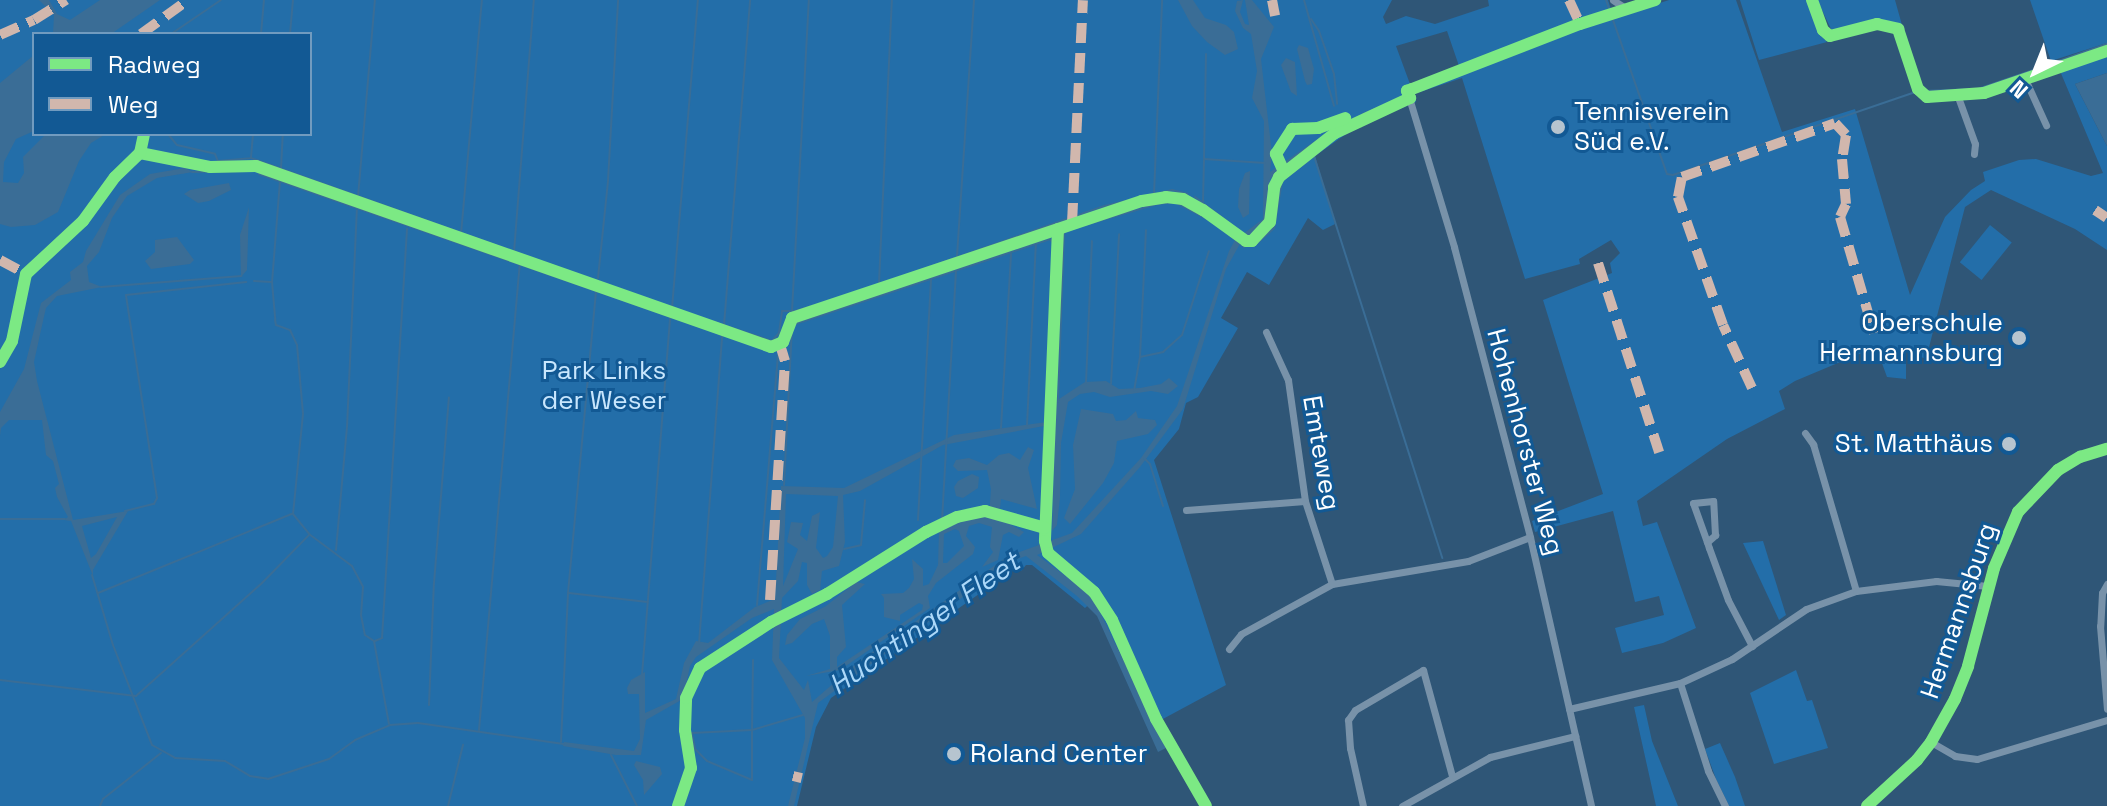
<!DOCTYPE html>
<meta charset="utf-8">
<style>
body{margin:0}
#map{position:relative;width:2107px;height:806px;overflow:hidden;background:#2f5677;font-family:"Space Grotesk",sans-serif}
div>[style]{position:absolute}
.green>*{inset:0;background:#236ea9;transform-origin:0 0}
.water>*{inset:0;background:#3a6d96}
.stream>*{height:2px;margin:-1px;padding:0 1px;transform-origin:1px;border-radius:1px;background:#3a6d96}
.minor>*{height:7px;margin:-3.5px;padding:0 3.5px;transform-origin:3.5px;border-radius:3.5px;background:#7892a9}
.quiet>*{height:10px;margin-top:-5px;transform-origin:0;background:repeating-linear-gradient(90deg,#d1b7ad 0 20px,transparent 0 30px)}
.cycleway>*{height:12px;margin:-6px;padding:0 6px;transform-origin:6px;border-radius:6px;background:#7ce984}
.dots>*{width:22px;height:22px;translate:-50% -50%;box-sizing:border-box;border:4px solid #125994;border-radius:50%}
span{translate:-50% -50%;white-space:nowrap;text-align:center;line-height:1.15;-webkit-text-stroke:6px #125994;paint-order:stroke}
.poi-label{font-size:26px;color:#fff}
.left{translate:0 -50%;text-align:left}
.right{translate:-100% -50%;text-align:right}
.park-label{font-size:26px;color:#c8e6fd}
.street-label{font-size:26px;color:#fff}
.water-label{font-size:28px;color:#acd8f9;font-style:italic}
.legend{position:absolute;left:32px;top:32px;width:280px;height:104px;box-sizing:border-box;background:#125994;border:2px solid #719bbf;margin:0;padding:10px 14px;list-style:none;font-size:24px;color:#fff}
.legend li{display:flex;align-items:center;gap:16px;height:40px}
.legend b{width:40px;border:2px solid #719bbf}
.north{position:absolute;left:1995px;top:32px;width:80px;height:80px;-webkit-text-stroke:6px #125994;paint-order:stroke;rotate:223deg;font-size:22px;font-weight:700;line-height:32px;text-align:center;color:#fff}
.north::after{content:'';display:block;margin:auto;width:28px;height:36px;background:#fff;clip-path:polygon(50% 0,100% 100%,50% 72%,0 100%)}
</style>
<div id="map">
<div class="green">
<i style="clip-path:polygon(evenodd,0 0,1392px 0,1383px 17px,1386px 24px,1406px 16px,1435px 24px,1489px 6px,1488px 0,1608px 0,1614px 18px,1669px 0,1736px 0,1782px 132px,1855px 109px,1910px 295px,1945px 217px,1971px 190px,1985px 181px,1983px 172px,2019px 160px,2036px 159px,2091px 176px,2103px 173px,2060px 71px,2107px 55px,2107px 73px,2075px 84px,2107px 146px,2107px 250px,2075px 229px,1991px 190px,1965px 207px,1926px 359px,1906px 351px,1906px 379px,1887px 377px,1876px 347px,1795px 381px,1779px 391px,1785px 409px,1727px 439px,1637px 501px,1643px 526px,1657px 522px,1696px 628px,1663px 643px,1622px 653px,1615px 628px,1664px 615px,1659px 596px,1635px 602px,1613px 511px,1535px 532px,1532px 521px,1603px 494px,1543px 300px,1612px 273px,1610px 263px,1620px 253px,1611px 240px,1579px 259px,1580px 264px,1525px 279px,1462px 78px,1414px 94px,1416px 102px,1356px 127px,1315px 156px,1335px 224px,1323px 230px,1308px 218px,1269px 285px,1247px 272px,1221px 318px,1238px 328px,1198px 397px,1186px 403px,1179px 429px,1154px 460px,1226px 685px,1161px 720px,1133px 658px,1124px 661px,1093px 601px,1085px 608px,1032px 565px,1026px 565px,1021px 571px,1016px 568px,831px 698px,816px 727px,797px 806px,0 806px,0 0,1447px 31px,1459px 66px,1410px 84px,1396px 46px,1447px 31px,0 0,34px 34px,310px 34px,310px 134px,34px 134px,34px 34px)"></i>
<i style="clip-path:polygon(1740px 0,1809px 0,1820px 34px,1827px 42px,1759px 60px)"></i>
<i style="clip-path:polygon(1817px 0,1895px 0,1902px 25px,1888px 21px,1863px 23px,1832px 31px)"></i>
<i style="clip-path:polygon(2030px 0,2107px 0,2107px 43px,2051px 61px)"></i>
<i style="left:1990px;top:225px;width:28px;height:48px;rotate:39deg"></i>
<i style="clip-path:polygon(1763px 541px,1786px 615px,1779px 620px,1743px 543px)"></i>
<i style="clip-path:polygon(1796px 670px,1807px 701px,1812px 700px,1828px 748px,1774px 764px,1750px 693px)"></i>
<i style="clip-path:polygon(1644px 705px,1652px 741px,1678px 806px,1656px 806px,1634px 707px)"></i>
<i style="clip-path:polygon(1720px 743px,1735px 777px,1745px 806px,1729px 806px,1716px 779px,1705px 749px)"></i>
</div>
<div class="water">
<i style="clip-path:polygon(39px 0,49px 0,57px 14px,70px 20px,100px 0,160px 0,111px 34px,53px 34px,54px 15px)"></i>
<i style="clip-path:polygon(1178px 0,1193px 0,1205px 18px,1226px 25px,1234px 32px,1238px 49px,1225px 55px,1207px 42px,1192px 26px)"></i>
<i style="clip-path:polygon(evenodd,1243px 0,1240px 12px,1245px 24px,1249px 25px,1245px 0,1252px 0,1274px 27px,1261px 59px,1272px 154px,1270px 172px,1322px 136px,1270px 179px,1266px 221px,1241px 242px,1226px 269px,1183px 409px,1140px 467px,1081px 534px,1037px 555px,1086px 591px,1097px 606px,1166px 748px,1158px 752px,1097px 616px,1077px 596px,1026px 556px,1012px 561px,818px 703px,794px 806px,788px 806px,805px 738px,805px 718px,772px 660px,774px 609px,752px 618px,696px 657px,690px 666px,683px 699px,646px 720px,641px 755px,616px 755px,563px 746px,564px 742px,634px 751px,640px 739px,639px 694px,628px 694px,627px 688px,631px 680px,645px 672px,645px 713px,676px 699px,684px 663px,696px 641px,708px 643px,755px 607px,775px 599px,781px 486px,844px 488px,954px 435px,1047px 422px,1044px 426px,943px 445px,860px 491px,843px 495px,845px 542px,839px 566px,822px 571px,820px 590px,812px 594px,807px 585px,807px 563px,802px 562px,798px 581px,782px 598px,779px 658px,804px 690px,808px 680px,812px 702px,857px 663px,1008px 556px,1072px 533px,1141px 458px,1177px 406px,1229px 251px,1235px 240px,1263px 219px,1264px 121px,1252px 98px,1257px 71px,1251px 34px,1243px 28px,1235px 11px,1237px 1px,1243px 0,786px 494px,838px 496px,833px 547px,827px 556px,823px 558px,816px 548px,820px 512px,812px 516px,807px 541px,800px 535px,803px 523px,791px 522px,787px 542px,798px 549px,783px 586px,786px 494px)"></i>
<i style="clip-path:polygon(1299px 45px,1308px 48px,1314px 69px,1312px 84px,1307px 85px,1305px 81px,1297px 49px)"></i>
<i style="clip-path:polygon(34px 55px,34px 131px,16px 139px,4px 162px,3px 182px,18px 183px,24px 173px,23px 157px,46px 134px,106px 134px,91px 143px,79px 161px,58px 212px,35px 225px,11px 227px,0 224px,0 83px)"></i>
<i style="clip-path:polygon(1286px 58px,1295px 62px,1297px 96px,1291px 92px,1281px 65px)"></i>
<i style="clip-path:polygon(2107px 73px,2107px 146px,2075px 84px)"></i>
<i style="clip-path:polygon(evenodd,185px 168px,193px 172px,157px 178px,127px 196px,112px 218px,99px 252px,87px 266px,89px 282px,102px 287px,57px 296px,46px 308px,41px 330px,34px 362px,37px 381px,73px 520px,128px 511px,93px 570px,93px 576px,71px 521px,64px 520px,68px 517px,57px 497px,55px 488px,59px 484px,53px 461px,46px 455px,42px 420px,9px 420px,1px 428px,0 436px,0 412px,24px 369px,41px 303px,71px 280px,70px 272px,83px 262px,86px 251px,120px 195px,150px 174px,185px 168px,117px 517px,96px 554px,91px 558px,82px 526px,117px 517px)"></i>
<i style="clip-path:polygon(1250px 171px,1249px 214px,1243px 218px,1238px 207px,1239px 189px,1245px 173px)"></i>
<i style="clip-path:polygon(229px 183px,231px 190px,209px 201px,198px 203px,184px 194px,190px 190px)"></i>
<i style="clip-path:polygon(249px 207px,247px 270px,241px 277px,240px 235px)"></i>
<i style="clip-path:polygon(177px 237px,194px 260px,190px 264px,151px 269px,145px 261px,155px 252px,155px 240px)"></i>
<i style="clip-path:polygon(1169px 378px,1178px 386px,1168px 394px,1151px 391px,1110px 397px,1094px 392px,1080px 394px,1068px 402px,1061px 443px,1060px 498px,1057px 525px,1052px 531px,1056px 401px,1085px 382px,1106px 381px,1119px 389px,1140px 388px,1161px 384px)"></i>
<i style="clip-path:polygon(1081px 409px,1113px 414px,1116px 421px,1126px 420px,1136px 411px,1138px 418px,1155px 420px,1157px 425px,1148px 434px,1117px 441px,1114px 463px,1103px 483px,1070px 524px,1064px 518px,1075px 489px,1073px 445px)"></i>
<i style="clip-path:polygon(evenodd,1028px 447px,1034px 450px,1028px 468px,1037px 509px,1001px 499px,999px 518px,1024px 532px,1019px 537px,1009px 532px,1003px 535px,998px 560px,982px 567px,993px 552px,990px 547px,992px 527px,979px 523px,969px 526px,966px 536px,975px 547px,973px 554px,936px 583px,928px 596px,930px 608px,840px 670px,806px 676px,830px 669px,830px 636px,824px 619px,812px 624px,792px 643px,785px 645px,787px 635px,800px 619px,826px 606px,856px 582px,865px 584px,842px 605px,846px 647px,837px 657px,837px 667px,922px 610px,923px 605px,919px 603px,900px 615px,900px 621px,884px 617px,884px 598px,881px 594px,903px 593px,909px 588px,914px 579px,912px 559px,923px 569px,923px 586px,929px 584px,938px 565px,939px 531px,962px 520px,989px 516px,991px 489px,987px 470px,958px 471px,953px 466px,956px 460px,969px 458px,987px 465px,999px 455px,1009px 453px,1020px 460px,1028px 447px,955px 529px,959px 531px,964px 546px,947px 563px,943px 563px,944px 534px,955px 529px)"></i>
<i style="clip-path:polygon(972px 474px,979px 477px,978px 488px,963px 498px,956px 496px,954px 487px,958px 481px)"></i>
<i style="clip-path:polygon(636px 761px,660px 767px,662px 774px,644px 795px,643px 780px,634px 765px)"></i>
</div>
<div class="stream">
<i style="left:1304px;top:0;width:110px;rotate:74.2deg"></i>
<i style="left:1606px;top:0;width:184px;rotate:70.7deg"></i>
<i style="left:1667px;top:174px;width:6px;rotate:9deg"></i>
<i style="left:1673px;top:175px;width:257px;rotate:-18.9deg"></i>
<i style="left:1311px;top:19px;width:14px;rotate:56deg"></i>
<i style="left:1319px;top:31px;width:46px;rotate:70.8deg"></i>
<i style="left:1334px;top:74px;width:30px;rotate:84deg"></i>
<i style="left:171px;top:34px;width:60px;rotate:-34.2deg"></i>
<i style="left:261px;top:34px;width:34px;rotate:-85deg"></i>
<i style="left:290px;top:34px;width:34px;rotate:-85deg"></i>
<i style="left:1206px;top:54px;width:105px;rotate:91.1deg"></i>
<i style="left:1204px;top:159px;width:61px;rotate:3.8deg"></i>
<i style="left:2053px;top:63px;width:57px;rotate:-19.4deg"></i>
<i style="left:1923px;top:91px;width:55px;rotate:-2.1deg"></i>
<i style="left:1978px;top:89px;width:65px;rotate:-19deg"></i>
<i style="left:1363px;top:114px;width:41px;rotate:-22.8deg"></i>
<i style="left:168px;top:134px;width:14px;rotate:51deg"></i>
<i style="left:177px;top:145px;width:39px;rotate:13deg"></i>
<i style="left:215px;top:154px;width:8px;rotate:67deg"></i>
<i style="left:218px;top:161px;width:33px;rotate:-5deg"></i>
<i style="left:251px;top:158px;width:438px;rotate:19.6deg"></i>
<i style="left:1323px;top:136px;width:34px;rotate:-28deg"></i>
<i style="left:251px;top:157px;width:23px;rotate:-85deg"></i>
<i style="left:281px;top:168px;width:34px;rotate:-87deg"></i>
<i style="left:192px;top:172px;width:59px;rotate:-1deg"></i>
<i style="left:259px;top:174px;width:540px;rotate:19.14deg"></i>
<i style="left:280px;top:181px;width:101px;rotate:94.5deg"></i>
<i style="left:272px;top:282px;width:38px;rotate:85deg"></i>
<i style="left:275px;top:320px;width:5px;rotate:79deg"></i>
<i style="left:276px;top:325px;width:15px;rotate:20deg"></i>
<i style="left:290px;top:330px;width:17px;rotate:65deg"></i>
<i style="left:297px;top:345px;width:69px;rotate:85deg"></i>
<i style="left:303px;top:414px;width:100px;rotate:95.7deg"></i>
<i style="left:293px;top:514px;width:26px;rotate:51deg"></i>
<i style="left:309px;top:534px;width:54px;rotate:36.7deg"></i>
<i style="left:352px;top:566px;width:24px;rotate:62deg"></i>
<i style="left:363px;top:587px;width:28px;rotate:94deg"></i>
<i style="left:361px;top:615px;width:20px;rotate:79deg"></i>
<i style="left:365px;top:635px;width:11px;rotate:34deg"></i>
<i style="left:374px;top:641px;width:84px;rotate:79.8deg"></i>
<i style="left:1154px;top:194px;width:194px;rotate:-87.6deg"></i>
<i style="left:358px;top:197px;width:198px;rotate:-85.1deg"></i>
<i style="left:1195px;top:197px;width:61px;rotate:37.1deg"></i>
<i style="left:1203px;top:201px;width:41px;rotate:-88.6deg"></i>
<i style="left:1217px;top:225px;width:35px;rotate:39deg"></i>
<i style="left:1078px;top:227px;width:82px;rotate:-16.2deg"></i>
<i style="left:1157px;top:204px;width:18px;rotate:-6deg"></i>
<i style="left:1175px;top:202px;width:41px;rotate:27.8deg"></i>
<i style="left:461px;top:234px;width:235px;rotate:-84.9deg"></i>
<i style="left:1254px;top:246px;width:27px;rotate:-42deg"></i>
<i style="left:1274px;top:228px;width:48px;rotate:-80.3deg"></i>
<i style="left:1282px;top:181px;width:41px;rotate:-38deg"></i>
<i style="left:1314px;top:156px;width:422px;rotate:72.3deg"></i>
<i style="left:514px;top:252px;width:253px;rotate:-85.5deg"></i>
<i style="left:957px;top:256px;width:257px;rotate:-86.2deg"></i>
<i style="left:598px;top:278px;width:98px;rotate:-84.1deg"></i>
<i style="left:608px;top:181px;width:181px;rotate:-86.8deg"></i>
<i style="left:254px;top:281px;width:17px;rotate:3deg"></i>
<i style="left:879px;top:283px;width:283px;rotate:-87.4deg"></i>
<i style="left:101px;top:287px;width:141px;rotate:-4.5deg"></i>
<i style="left:843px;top:297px;width:277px;rotate:-19.2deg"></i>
<i style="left:1105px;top:206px;width:69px;rotate:-13.4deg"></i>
<i style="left:1172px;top:190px;width:16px;rotate:14deg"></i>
<i style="left:672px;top:308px;width:309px;rotate:-85.2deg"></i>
<i style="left:674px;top:309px;width:103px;rotate:18.1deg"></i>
<i style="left:772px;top:341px;width:11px;rotate:-49deg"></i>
<i style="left:779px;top:333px;width:22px;rotate:-82deg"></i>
<i style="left:782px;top:311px;width:13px"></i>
<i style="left:795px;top:311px;width:41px;rotate:-15.8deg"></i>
<i style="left:792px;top:311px;width:311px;rotate:-86.9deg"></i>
<i style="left:724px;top:325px;width:326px;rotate:-85.4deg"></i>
<i style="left:1140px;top:357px;width:24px;rotate:-12deg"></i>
<i style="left:1163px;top:352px;width:25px;rotate:-42deg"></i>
<i style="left:1182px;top:335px;width:88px;rotate:-72.2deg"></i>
<i style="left:1086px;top:383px;width:142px;rotate:-87.6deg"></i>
<i style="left:1111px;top:384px;width:150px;rotate:-86.9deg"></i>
<i style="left:1134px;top:391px;width:35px;rotate:-80deg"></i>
<i style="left:1140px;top:357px;width:127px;rotate:-87.3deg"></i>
<i style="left:1058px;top:402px;width:171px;rotate:-88deg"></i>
<i style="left:1064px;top:231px;width:4px;rotate:-14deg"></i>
<i style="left:1027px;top:425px;width:182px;rotate:-87.2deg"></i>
<i style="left:1001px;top:428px;width:176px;rotate:-86.7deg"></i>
<i style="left:1145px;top:459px;width:7px;rotate:45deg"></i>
<i style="left:1150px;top:464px;width:44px;rotate:72.8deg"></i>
<i style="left:784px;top:485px;width:160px;rotate:-87.1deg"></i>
<i style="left:792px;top:325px;width:272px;rotate:-18.4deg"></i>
<i style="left:1050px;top:239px;width:5px;rotate:53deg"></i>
<i style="left:1053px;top:243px;width:97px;rotate:91.2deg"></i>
<i style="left:1051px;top:340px;width:181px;rotate:93.2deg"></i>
<i style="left:125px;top:511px;width:30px;rotate:-14deg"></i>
<i style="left:154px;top:504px;width:7px;rotate:-63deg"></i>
<i style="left:157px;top:498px;width:205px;rotate:-98.7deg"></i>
<i style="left:126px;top:295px;width:121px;rotate:-6.2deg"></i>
<i style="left:0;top:519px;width:65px"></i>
<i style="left:918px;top:520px;width:242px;rotate:-86.9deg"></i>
<i style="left:942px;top:521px;width:251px;rotate:-86.8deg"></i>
<i style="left:1040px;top:545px;width:15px;rotate:-86deg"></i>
<i style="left:844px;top:549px;width:17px;rotate:-13deg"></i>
<i style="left:861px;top:545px;width:45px;rotate:-84.9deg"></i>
<i style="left:336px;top:550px;width:123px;rotate:-84.9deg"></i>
<i style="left:347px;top:427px;width:217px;rotate:-87.4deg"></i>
<i style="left:92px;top:575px;width:73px;rotate:73.3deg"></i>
<i style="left:113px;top:645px;width:107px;rotate:68.7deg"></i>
<i style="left:152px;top:745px;width:26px;rotate:29deg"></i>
<i style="left:175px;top:758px;width:50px;rotate:3.4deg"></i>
<i style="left:225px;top:761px;width:29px;rotate:31deg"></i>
<i style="left:250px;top:776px;width:18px;rotate:9deg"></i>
<i style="left:268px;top:779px;width:64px;rotate:-18.2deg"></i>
<i style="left:329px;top:759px;width:32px;rotate:-36deg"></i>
<i style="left:355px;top:740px;width:38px;rotate:-23deg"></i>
<i style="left:390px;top:725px;width:28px;rotate:-4deg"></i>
<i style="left:418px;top:723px;width:147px;rotate:8.2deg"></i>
<i style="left:98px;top:593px;width:209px;rotate:-22.2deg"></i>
<i style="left:569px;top:593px;width:79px;rotate:6.6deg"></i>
<i style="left:757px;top:605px;width:251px;rotate:-85.2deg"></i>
<i style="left:375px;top:641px;width:8px;rotate:-23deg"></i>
<i style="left:382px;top:638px;width:410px;rotate:-86.5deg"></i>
<i style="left:699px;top:644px;width:310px;rotate:-85.7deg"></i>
<i style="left:753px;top:660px;width:70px;rotate:90.8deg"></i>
<i style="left:752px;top:730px;width:50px;rotate:90deg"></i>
<i style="left:752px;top:780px;width:49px;rotate:-157.1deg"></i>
<i style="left:707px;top:761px;width:17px;rotate:-135deg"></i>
<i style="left:695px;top:749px;width:16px;rotate:-101deg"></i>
<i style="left:692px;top:733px;width:60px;rotate:-2.9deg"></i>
<i style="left:752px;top:730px;width:53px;rotate:-16.4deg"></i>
<i style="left:642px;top:675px;width:358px;rotate:-85.5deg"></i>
<i style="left:0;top:680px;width:137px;rotate:6.7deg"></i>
<i style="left:136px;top:696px;width:169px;rotate:-41.9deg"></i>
<i style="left:262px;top:583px;width:67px;rotate:-45.6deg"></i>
<i style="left:429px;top:705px;width:122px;rotate:-87.7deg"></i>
<i style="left:434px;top:583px;width:186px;rotate:-85.4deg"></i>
<i style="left:479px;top:730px;width:466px;rotate:-85deg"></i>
<i style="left:561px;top:742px;width:149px;rotate:-87.3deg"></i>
<i style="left:568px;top:593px;width:302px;rotate:-84.7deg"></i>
<i style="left:611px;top:755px;width:57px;rotate:63deg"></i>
<i style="left:100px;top:806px;width:8px;rotate:-67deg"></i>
<i style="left:103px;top:799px;width:74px;rotate:-38.4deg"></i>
<i style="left:448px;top:806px;width:63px;rotate:-76.2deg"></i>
</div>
<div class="minor">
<i style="left:1613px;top:0;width:17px;rotate:33deg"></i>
<i style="left:1627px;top:9px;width:29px;rotate:-18deg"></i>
<i style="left:1812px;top:0;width:32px;rotate:70deg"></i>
<i style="left:1823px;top:30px;width:9px;rotate:41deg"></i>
<i style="left:1830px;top:36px;width:49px;rotate:-14.3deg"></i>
<i style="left:1877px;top:24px;width:22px;rotate:13deg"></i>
<i style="left:1898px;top:29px;width:63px;rotate:71.6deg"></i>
<i style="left:1918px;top:89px;width:12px;rotate:42deg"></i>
<i style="left:1927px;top:97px;width:57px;rotate:-4deg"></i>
<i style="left:1984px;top:93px;width:130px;rotate:-18.9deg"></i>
<i style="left:2025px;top:79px;width:51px;rotate:65.5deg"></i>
<i style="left:1407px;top:91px;width:163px;rotate:73.2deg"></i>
<i style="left:1454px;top:247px;width:300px;rotate:75.3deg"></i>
<i style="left:1530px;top:537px;width:276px;rotate:77.2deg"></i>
<i style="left:1958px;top:97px;width:50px;rotate:70.1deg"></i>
<i style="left:1975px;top:144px;width:10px;rotate:96deg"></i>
<i style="left:1266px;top:332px;width:53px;rotate:65.4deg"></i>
<i style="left:1288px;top:380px;width:122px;rotate:82deg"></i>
<i style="left:1305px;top:501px;width:87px;rotate:72deg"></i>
<i style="left:1805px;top:433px;width:14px;rotate:54deg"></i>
<i style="left:1813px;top:444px;width:153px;rotate:73.7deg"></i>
<i style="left:1186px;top:510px;width:119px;rotate:-4.3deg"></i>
<i style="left:1707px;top:542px;width:11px;rotate:-41deg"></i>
<i style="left:1715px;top:535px;width:34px;rotate:-93deg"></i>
<i style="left:1713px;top:501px;width:20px;rotate:174deg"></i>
<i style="left:1693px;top:503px;width:41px;rotate:70.3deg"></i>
<i style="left:1707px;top:542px;width:6px;rotate:72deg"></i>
<i style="left:1709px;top:548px;width:55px;rotate:69.9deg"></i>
<i style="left:1728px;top:600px;width:52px;rotate:62.4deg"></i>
<i style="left:2107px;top:584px;width:10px;rotate:119deg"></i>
<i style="left:2102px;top:593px;width:33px;rotate:93deg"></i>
<i style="left:2100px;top:626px;width:83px;rotate:85.2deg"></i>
<i style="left:1229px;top:649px;width:19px;rotate:-51deg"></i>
<i style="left:1241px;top:634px;width:104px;rotate:-28.8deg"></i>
<i style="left:1332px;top:584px;width:138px;rotate:-9.6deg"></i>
<i style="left:1468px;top:561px;width:66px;rotate:-21.2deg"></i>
<i style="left:1680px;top:683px;width:92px;rotate:72.3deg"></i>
<i style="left:1708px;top:771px;width:39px;rotate:64deg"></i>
<i style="left:1569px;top:709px;width:114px;rotate:-13.2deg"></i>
<i style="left:1680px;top:683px;width:57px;rotate:-24.8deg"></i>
<i style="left:1732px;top:659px;width:89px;rotate:-34deg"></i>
<i style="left:1806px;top:609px;width:53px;rotate:-19.8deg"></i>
<i style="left:1856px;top:591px;width:81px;rotate:-7.1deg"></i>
<i style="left:1936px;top:581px;width:52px;rotate:5.5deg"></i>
<i style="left:1931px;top:742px;width:28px;rotate:30deg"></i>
<i style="left:1955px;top:756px;width:22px;rotate:8deg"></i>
<i style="left:1977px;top:759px;width:136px;rotate:-16.7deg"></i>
<i style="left:1185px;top:770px;width:42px;rotate:59.7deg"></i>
<i style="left:1363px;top:806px;width:59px;rotate:-102.6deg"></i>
<i style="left:1350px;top:748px;width:28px;rotate:-94deg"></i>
<i style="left:1348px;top:720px;width:12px;rotate:-55deg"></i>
<i style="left:1355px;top:710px;width:79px;rotate:-30.5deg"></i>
<i style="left:1423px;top:670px;width:110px;rotate:74.7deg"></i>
<i style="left:1402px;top:806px;width:101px;rotate:-29.1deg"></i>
<i style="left:1490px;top:757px;width:88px;rotate:-13.9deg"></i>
<i style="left:1867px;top:806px;width:68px;rotate:-42.6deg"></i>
<i style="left:1917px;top:760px;width:23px;rotate:-52deg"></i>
<i style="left:1931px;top:742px;width:49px;rotate:-60.8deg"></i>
<i style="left:1955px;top:699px;width:35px;rotate:-68deg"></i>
<i style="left:1968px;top:666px;width:101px;rotate:-75.1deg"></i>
<i style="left:1994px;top:568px;width:61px;rotate:-66.8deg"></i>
<i style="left:2018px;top:512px;width:58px;rotate:-46.4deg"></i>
<i style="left:2058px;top:470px;width:26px;rotate:-31deg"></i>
<i style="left:2080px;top:457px;width:28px;rotate:-17deg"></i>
</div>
<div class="quiet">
<i style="left:1272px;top:0;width:16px;rotate:79deg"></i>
<i style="left:1569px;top:0;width:26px;rotate:65deg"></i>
<i style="left:141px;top:34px;width:58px;rotate:-35.9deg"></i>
<i style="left:0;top:35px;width:37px;rotate:-24deg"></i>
<i style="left:34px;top:20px;width:38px;rotate:-32deg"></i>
<i style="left:2095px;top:210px;width:14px;rotate:34deg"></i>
<i style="left:1072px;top:223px;width:223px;rotate:-87.2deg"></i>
<i style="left:0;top:260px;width:30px;rotate:28deg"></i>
<i style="left:1598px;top:263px;width:199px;rotate:72.1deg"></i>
<i style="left:1752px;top:388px;width:69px;rotate:-114.7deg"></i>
<i style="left:1723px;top:325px;width:136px;rotate:-109.4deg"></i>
<i style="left:1678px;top:197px;width:20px;rotate:-79deg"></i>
<i style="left:1682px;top:177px;width:162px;rotate:-19.4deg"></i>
<i style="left:1835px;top:123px;width:16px;rotate:47deg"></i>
<i style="left:1846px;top:135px;width:24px;rotate:99deg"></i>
<i style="left:1842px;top:159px;width:45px;rotate:84.9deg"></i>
<i style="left:1846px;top:204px;width:14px;rotate:115deg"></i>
<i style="left:1840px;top:217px;width:121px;rotate:73.7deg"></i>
<i style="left:770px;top:600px;width:239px;rotate:-86.4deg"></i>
<i style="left:785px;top:361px;width:17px;rotate:-107deg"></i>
<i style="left:793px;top:776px;width:9px;rotate:13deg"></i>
</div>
<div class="cycleway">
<i style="left:1812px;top:0;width:32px;rotate:70deg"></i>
<i style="left:1823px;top:30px;width:9px;rotate:41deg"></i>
<i style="left:1830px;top:36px;width:49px;rotate:-14.3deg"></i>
<i style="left:1877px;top:24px;width:22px;rotate:13deg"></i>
<i style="left:1898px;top:29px;width:63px;rotate:71.6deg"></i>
<i style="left:1918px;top:89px;width:12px;rotate:42deg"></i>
<i style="left:1927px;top:97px;width:57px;rotate:-4deg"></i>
<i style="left:1984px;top:93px;width:130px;rotate:-18.9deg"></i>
<i style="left:140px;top:153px;width:71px;rotate:11.3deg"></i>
<i style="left:210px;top:167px;width:46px;rotate:-1.2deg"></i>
<i style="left:256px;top:166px;width:546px;rotate:19.36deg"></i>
<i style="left:771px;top:347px;width:13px;rotate:-23deg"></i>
<i style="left:783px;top:342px;width:26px;rotate:-69deg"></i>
<i style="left:792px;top:318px;width:369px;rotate:-18.5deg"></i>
<i style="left:1142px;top:201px;width:24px;rotate:-9deg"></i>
<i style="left:1166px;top:197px;width:17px;rotate:7deg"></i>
<i style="left:1183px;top:199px;width:23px;rotate:29deg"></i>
<i style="left:1203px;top:210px;width:53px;rotate:35.8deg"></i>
<i style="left:1246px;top:241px;width:6px"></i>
<i style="left:1252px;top:241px;width:26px;rotate:-47deg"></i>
<i style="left:1270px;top:222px;width:35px;rotate:-83deg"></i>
<i style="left:1274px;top:187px;width:11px;rotate:-63deg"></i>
<i style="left:1279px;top:177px;width:71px;rotate:-38.2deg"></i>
<i style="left:1335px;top:133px;width:83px;rotate:-25deg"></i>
<i style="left:1410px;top:98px;width:8px;rotate:-113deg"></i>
<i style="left:1407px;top:91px;width:5px;rotate:-22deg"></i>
<i style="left:1412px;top:89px;width:180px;rotate:-21.2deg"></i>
<i style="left:1580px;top:24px;width:79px;rotate:-17.7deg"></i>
<i style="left:1284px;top:172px;width:20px;rotate:-114deg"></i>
<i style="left:1276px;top:154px;width:30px;rotate:-57deg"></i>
<i style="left:1292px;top:129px;width:26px;rotate:-2deg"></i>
<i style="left:1318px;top:128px;width:29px;rotate:-20deg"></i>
<i style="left:1058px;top:229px;width:312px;rotate:92.4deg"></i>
<i style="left:1045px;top:541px;width:12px;rotate:76deg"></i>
<i style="left:1048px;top:553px;width:60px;rotate:40.3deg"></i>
<i style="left:1094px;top:592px;width:33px;rotate:57deg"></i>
<i style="left:1112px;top:620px;width:108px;rotate:66deg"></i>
<i style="left:1156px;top:719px;width:100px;rotate:60.1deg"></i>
<i style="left:0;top:362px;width:24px;rotate:-60deg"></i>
<i style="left:12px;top:341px;width:68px;rotate:-78.2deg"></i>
<i style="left:26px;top:274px;width:78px;rotate:-42.9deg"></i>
<i style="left:83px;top:221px;width:54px;rotate:-54deg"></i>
<i style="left:115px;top:177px;width:35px;rotate:-44deg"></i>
<i style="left:140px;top:153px;width:19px;rotate:-78deg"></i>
<i style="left:678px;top:806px;width:40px;rotate:-71.1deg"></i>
<i style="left:691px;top:768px;width:38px;rotate:-99deg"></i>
<i style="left:685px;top:730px;width:32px;rotate:-88deg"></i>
<i style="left:686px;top:698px;width:33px;rotate:-65deg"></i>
<i style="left:700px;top:668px;width:85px;rotate:-32.9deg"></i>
<i style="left:771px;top:622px;width:63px;rotate:-26.6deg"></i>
<i style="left:827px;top:594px;width:117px;rotate:-32.1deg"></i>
<i style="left:926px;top:532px;width:34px;rotate:-26deg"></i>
<i style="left:957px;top:517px;width:29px;rotate:-12deg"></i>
<i style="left:985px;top:511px;width:62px;rotate:15.8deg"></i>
<i style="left:1867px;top:806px;width:68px;rotate:-42.6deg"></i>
<i style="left:1917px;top:760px;width:23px;rotate:-52deg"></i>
<i style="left:1931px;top:742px;width:49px;rotate:-60.8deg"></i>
<i style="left:1955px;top:699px;width:35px;rotate:-68deg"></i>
<i style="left:1968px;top:666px;width:101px;rotate:-75.1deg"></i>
<i style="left:1994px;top:568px;width:61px;rotate:-66.8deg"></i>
<i style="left:2018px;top:512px;width:58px;rotate:-46.4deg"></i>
<i style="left:2058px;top:470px;width:26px;rotate:-31deg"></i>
<i style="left:2080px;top:457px;width:28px;rotate:-17deg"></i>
</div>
<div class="dots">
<i style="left:1558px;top:127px;background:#b6c4cf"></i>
<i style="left:2019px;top:338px;background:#b6c4cf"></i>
<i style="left:2009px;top:444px;background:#b6c4cf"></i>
<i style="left:954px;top:754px;background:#b6c4cf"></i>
</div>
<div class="poi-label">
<span class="left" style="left:1574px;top:127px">Tennisverein<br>Süd e.V.</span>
<span class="right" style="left:2003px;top:338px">Oberschule<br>Hermannsburg</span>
<span class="right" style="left:1993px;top:444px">St. Matthäus</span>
<span class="left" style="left:970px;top:754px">Roland Center</span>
</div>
<div class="park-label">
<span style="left:604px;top:386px">Park Links<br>der Weser</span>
</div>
<div class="street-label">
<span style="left:1525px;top:442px;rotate:75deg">Hohenhorster Weg</span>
<span style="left:1321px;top:453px;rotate:80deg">Emteweg</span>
<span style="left:1959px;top:611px;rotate:-71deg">Hermannsburg</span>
</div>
<div class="water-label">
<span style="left:924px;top:623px;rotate:-35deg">Huchtinger Fleet</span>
</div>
<ul class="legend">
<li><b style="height:10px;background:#7ce984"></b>Radweg</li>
<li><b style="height:10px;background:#d1b7ad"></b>Weg</li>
</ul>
<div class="north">N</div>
</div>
